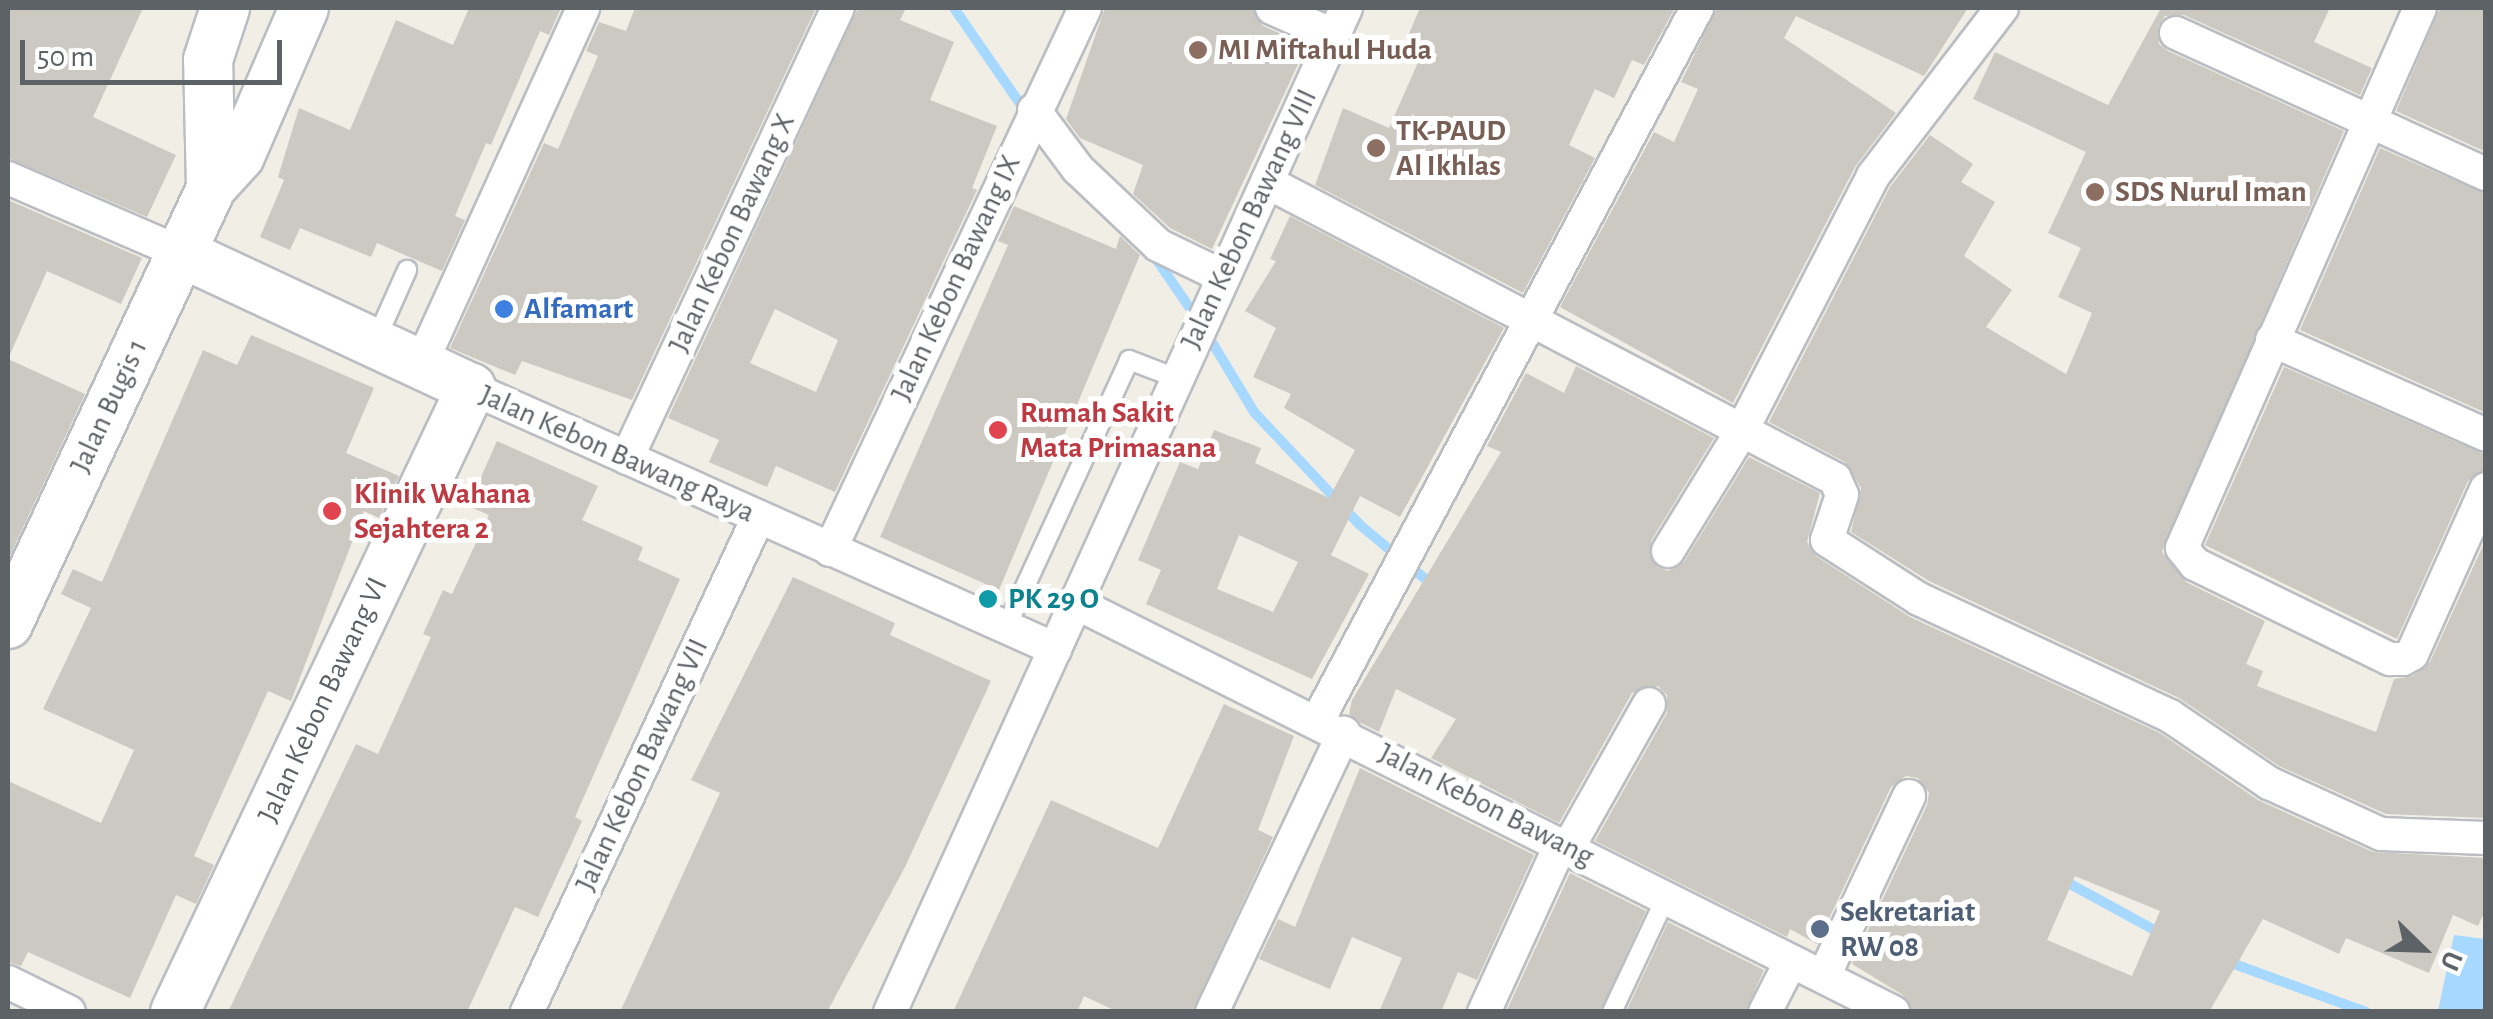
<!DOCTYPE html>
<style>
body{margin:0}
#map{position:relative;width:2493px;height:1019px;overflow:hidden;background:#f1eee5;font-family:"Alegreya Sans",sans-serif}
div>[style]{position:absolute}
.water>*{inset:0;background:#a7d8ff}
.stream>*{height:10px;margin:-5px;padding:0 5px;transform-origin:5px;border-radius:5px;background:#a7d8ff}
.building>*{inset:0;background:#ccc9c2}
.roads{filter:drop-shadow(2px 0 #babdc2) drop-shadow(-2px 0 #babdc2) drop-shadow(0 2px #babdc2) drop-shadow(0 -2px #babdc2)}
.lane>*{height:18px;margin:-9px;padding:0 9px;transform-origin:9px;border-radius:9px;background:#fff}
.street>*{height:32px;margin:-16px;padding:0 16px;transform-origin:16px;border-radius:16px;background:#fff}
.secondary>*{height:48px;margin:-24px;padding:0 24px;transform-origin:24px;border-radius:24px;background:#fff}
.dots>*{width:28px;height:28px;translate:-50% -50%;box-sizing:border-box;border:5px solid #fff;border-radius:50%}
span{translate:-50% -50%;white-space:nowrap;text-align:center;line-height:1.15;-webkit-text-stroke:10px #fff;paint-order:stroke}
.education-label{font-size:30px;color:#785e54;font-weight:700}
.left{translate:0 -50%;text-align:left}
.street-label{font-size:30px;color:#5d6267}
.shop-label{font-size:30px;color:#366cbe;font-weight:700}
.health-label{font-size:30px;color:#be3a42;font-weight:700}
.culture-label{font-size:30px;color:#0d838f;font-weight:700}
.service-label{font-size:30px;color:#4e5e75;font-weight:700}
.frame{position:absolute;inset:0;border:10px solid #5d6267;pointer-events:none}
.north{position:absolute;left:2373px;top:899px;width:100px;height:100px;-webkit-text-stroke:8px #fff;paint-order:stroke;rotate:113deg;font-size:28px;font-weight:700;line-height:40px;text-align:center;color:#5d6267}
.north::after{content:'';display:block;margin:auto;width:35px;height:45px;background:#5d6267;clip-path:polygon(50% 0,100% 100%,50% 72%,0 100%)}
.scale{position:absolute;left:20px;top:40px;width:262px;height:45px;box-sizing:border-box;border:5px solid #5d6267;border-top:0;padding-left:12px;font-size:30px;line-height:35px;white-space:nowrap;color:#5d6267;-webkit-text-stroke:8px #fff;paint-order:stroke}
</style>
<div id="map">
<div class="water">
<i style="clip-path:polygon(2454px 935px,2485px 939px,2485px 1011px,2438px 1011px)"></i>
</div>
<div class="stream">
<i style="left:954px;top:8px;width:129px;rotate:55.4deg"></i>
<i style="left:1154px;top:256px;width:78px;rotate:55.5deg"></i>
<i style="left:1207px;top:334px;width:91px;rotate:58.9deg"></i>
<i style="left:1254px;top:412px;width:155px;rotate:46.8deg"></i>
<i style="left:1360px;top:525px;width:97px;rotate:39.6deg"></i>
<i style="left:2061px;top:879px;width:113px;rotate:28.6deg"></i>
<i style="left:2226px;top:961px;width:149px;rotate:20deg"></i>
</div>
<div class="building">
<i style="clip-path:polygon(8px 8px,143px 8px,93px 117px,176px 155px,147px 217px,8px 158px)"></i>
<i style="clip-path:polygon(469px 8px,561px 8px,549px 35px,540px 31px,491px 145px,486px 143px,455px 216px,465px 220px,442px 271px,377px 243px,371px 257px,300px 228px,290px 250px,260px 237px,284px 180px,278px 177px,299px 108px,350px 130px,396px 20px,453px 45px)"></i>
<i style="clip-path:polygon(635px 8px,816px 8px,632px 400px,522px 361px,515px 375px,450px 348px,544px 143px,558px 149px,598px 56px,586px 51px,599px 22px,626px 31px)"></i>
<i style="clip-path:polygon(evenodd,858px 8px,906px 8px,900px 20px,954px 42px,930px 100px,997px 126px,972px 188px,977px 190px,835px 492px,776px 466px,767px 487px,709px 462px,719px 440px,668px 418px,858px 8px,775px 309px,838px 340px,816px 392px,750px 363px,775px 309px)"></i>
<i style="clip-path:polygon(1105px 8px,1252px 8px,1263px 26px,1307px 45px,1212px 249px,1170px 228px,1133px 194px,1143px 165px,1080px 138px,1066px 119px)"></i>
<i style="clip-path:polygon(1420px 8px,1675px 8px,1644px 65px,1632px 60px,1614px 98px,1595px 89px,1569px 145px,1595px 158px,1523px 293px,1315px 185px,1343px 108px,1389px 128px,1419px 60px,1401px 52px)"></i>
<i style="clip-path:polygon(1717px 8px,1968px 8px,1924px 76px,1796px 16px,1784px 38px,1896px 113px,1855px 167px,1733px 403px,1560px 307px,1654px 132px,1674px 142px,1698px 89px,1681px 82px)"></i>
<i style="clip-path:polygon(2161px 8px,2330px 8px,2314px 42px,2372px 68px,2360px 95px,2184px 15px,2165px 16px,2158px 26px,2159px 44px,2168px 51px,2344px 131px,2162px 552px,2186px 582px,2265px 621px,2246px 664px,2263px 671px,2257px 686px,2376px 732px,2394px 679px,2413px 676px,2430px 662px,2486px 539px,2486px 818px,2386px 814px,2279px 766px,2179px 698px,1929px 581px,1851px 532px,1861px 488px,1845px 462px,1769px 422px,1890px 187px,1930px 135px,1973px 164px,1961px 182px,1995px 202px,1964px 256px,2012px 290px,1986px 327px,2066px 374px,2092px 313px,2058px 297px,2081px 248px,2048px 233px,2086px 152px,1973px 99px,1995px 52px,2108px 105px)"></i>
<i style="clip-path:polygon(2440px 8px,2486px 8px,2486px 152px,2396px 111px)"></i>
<i style="clip-path:polygon(2380px 148px,2486px 194px,2486px 413px,2300px 330px)"></i>
<i style="clip-path:polygon(8px 200px,142px 258px,121px 304px,47px 271px,8px 359px,85px 394px,8px 560px)"></i>
<i style="clip-path:polygon(1014px 206px,1116px 249px,1120px 236px,1140px 255px,999px 590px,880px 537px,1008px 245px,998px 241px)"></i>
<i style="clip-path:polygon(evenodd,1290px 216px,1504px 328px,1400px 517px,1360px 496px,1331px 555px,1369px 574px,1312px 679px,1146px 604px,1161px 570px,1138px 560px,1180px 462px,1198px 469px,1214px 430px,1261px 448px,1255px 463px,1329px 498px,1355px 450px,1284px 408px,1291px 394px,1253px 377px,1276px 328px,1245px 311px,1276px 261px,1270px 259px,1290px 216px,1239px 535px,1298px 562px,1273px 612px,1217px 589px,1239px 535px)"></i>
<i style="clip-path:polygon(251px 335px,374px 388px,346px 453px,399px 476px,379px 518px,364px 511px,291px 701px,268px 691px,194px 856px,214px 865px,196px 904px,176px 895px,130px 998px,28px 952px,21px 966px,8px 962px,8px 781px,101px 823px,134px 750px,43px 709px,91px 608px,61px 594px,73px 569px,102px 582px,203px 350px,237px 365px)"></i>
<i style="clip-path:polygon(evenodd,1576px 366px,1714px 438px,1651px 541px,1657px 567px,1668px 571px,1684px 562px,1749px 457px,1820px 493px,1807px 542px,1816px 556px,1910px 617px,2160px 733px,2258px 800px,2373px 852px,2486px 858px,2486px 909px,2478px 926px,2453px 915px,2429px 973px,2346px 938px,2339px 954px,2263px 919px,2209px 1012px,1913px 1012px,1903px 995px,1852px 964px,1927px 805px,1929px 793px,1918px 778px,1906px 776px,1891px 787px,1817px 944px,1790px 929px,1787px 937px,1595px 841px,1667px 713px,1667px 695px,1658px 686px,1632px 693px,1559px 823px,1431px 758px,1456px 719px,1396px 689px,1379px 732px,1361px 723px,1349px 714px,1352px 700px,1501px 452px,1487px 446px,1526px 373px,1564px 393px,1576px 366px,2075px 876px,2160px 911px,2132px 976px,2047px 940px,2075px 876px)"></i>
<i style="clip-path:polygon(2284px 367px,2486px 455px,2486px 469px,2468px 481px,2397px 639px,2205px 545px)"></i>
<i style="clip-path:polygon(497px 441px,598px 486px,582px 520px,643px 547px,638px 560px,680px 579px,575px 817px,582px 821px,538px 917px,515px 907px,467px 1012px,228px 1012px,356px 744px,378px 754px,431px 637px,423px 634px,443px 590px,452px 594px,489px 515px,468px 506px)"></i>
<i style="clip-path:polygon(793px 577px,895px 623px,890px 635px,991px 681px,905px 867px,827px 1012px,620px 1012px,720px 793px,691px 780px)"></i>
<i style="clip-path:polygon(1224px 704px,1294px 736px,1258px 830px,1273px 837px,1192px 1012px,1118px 1012px,1084px 996px,1077px 1012px,953px 1012px,1051px 800px,1158px 848px)"></i>
<i style="clip-path:polygon(1360px 768px,1534px 855px,1477px 980px,1458px 972px,1441px 1012px,1379px 1012px,1402px 958px,1352px 937px,1330px 989px,1259px 959px,1278px 919px,1295px 927px)"></i>
<i style="clip-path:polygon(1570px 873px,1646px 911px,1600px 1012px,1506px 1012px)"></i>
<i style="clip-path:polygon(1668px 922px,1764px 970px,1745px 1012px,1626px 1012px)"></i>
</div>
<div class="roads">
<div class="lane">
<i style="left:375px;top:342px;width:79px;rotate:-66deg"></i>
<i style="left:1006px;top:628px;width:295px;rotate:-65.3deg"></i>
<i style="left:1129px;top:360px;width:50px;rotate:21deg"></i>
<i style="left:1612px;top:1012px;width:127px;rotate:-64.8deg"></i>
</div>
<div class="street">
<i style="left:1272px;top:8px;width:67px;rotate:23.9deg"></i>
<i style="left:2420px;top:8px;width:590px;rotate:113.79deg"></i>
<i style="left:2182px;top:548px;width:21px;rotate:51deg"></i>
<i style="left:2195px;top:564px;width:217px;rotate:26deg"></i>
<i style="left:2390px;top:659px;width:13px"></i>
<i style="left:2403px;top:659px;width:10px;rotate:-29deg"></i>
<i style="left:2412px;top:654px;width:181px;rotate:-65.8deg"></i>
<i style="left:2176px;top:33px;width:341px;rotate:24.5deg"></i>
<i style="left:1034px;top:110px;width:74px;rotate:53.3deg"></i>
<i style="left:1078px;top:169px;width:110px;rotate:43.5deg"></i>
<i style="left:1158px;top:245px;width:71px;rotate:25.8deg"></i>
<i style="left:8px;top:178px;width:189px;rotate:23.4deg"></i>
<i style="left:1267px;top:182px;width:641px;rotate:27.6deg"></i>
<i style="left:1835px;top:479px;width:17px;rotate:66deg"></i>
<i style="left:1842px;top:495px;width:47px;rotate:108.4deg"></i>
<i style="left:1827px;top:540px;width:109px;rotate:32.7deg"></i>
<i style="left:1919px;top:599px;width:277px;rotate:25deg"></i>
<i style="left:2170px;top:716px;width:120px;rotate:34.1deg"></i>
<i style="left:2269px;top:783px;width:123px;rotate:24.5deg"></i>
<i style="left:2381px;top:834px;width:105px;rotate:2.2deg"></i>
<i style="left:2272px;top:340px;width:234px;rotate:23.9deg"></i>
<i style="left:421px;top:364px;width:391px;rotate:-65.5deg"></i>
<i style="left:471px;top:388px;width:640px;rotate:24.08deg"></i>
<i style="left:627px;top:458px;width:497px;rotate:-64.9deg"></i>
<i style="left:830px;top:550px;width:599px;rotate:-64.8deg"></i>
<i style="left:1668px;top:551px;width:137px;rotate:-58.4deg"></i>
<i style="left:1740px;top:434px;width:290px;rotate:-62.7deg"></i>
<i style="left:1873px;top:176px;width:212px;rotate:-52.5deg"></i>
<i style="left:1076px;top:603px;width:914px;rotate:26.59deg"></i>
<i style="left:1318px;top:720px;width:807px;rotate:-61.97deg"></i>
<i style="left:1568px;top:848px;width:165px;rotate:-60.6deg"></i>
<i style="left:1824px;top:976px;width:199px;rotate:-64.7deg"></i>
<i style="left:8px;top:982px;width:68px;rotate:26.2deg"></i>
<i style="left:527px;top:1012px;width:545px;rotate:-64.94deg"></i>
<i style="left:890px;top:1012px;width:1103px;rotate:-65.57deg"></i>
<i style="left:1212px;top:1012px;width:309px;rotate:-64.7deg"></i>
<i style="left:1484px;top:1012px;width:185px;rotate:-65.4deg"></i>
<i style="left:1765px;top:1012px;width:57px;rotate:-63deg"></i>
</div>
<div class="secondary">
<i style="left:211px;top:188px;width:128px;rotate:-91.3deg"></i>
<i style="left:208px;top:60px;width:55px;rotate:-71.9deg"></i>
<i style="left:8px;top:624px;width:481px;rotate:-65deg"></i>
<i style="left:211px;top:188px;width:43px;rotate:-47.8deg"></i>
<i style="left:240px;top:156px;width:161px;rotate:-66.6deg"></i>
<i style="left:175px;top:1012px;width:691px;rotate:-64.62deg"></i>
<i style="left:471px;top:388px;width:320px;rotate:-155deg"></i>
</div>
</div>
<div class="dots">
<i style="left:1198px;top:50px;background:#8d6e63"></i>
<i style="left:1376px;top:148px;background:#8d6e63"></i>
<i style="left:2095px;top:192px;background:#8d6e63"></i>
<i style="left:504px;top:309px;background:#3f7fe0"></i>
<i style="left:998px;top:430px;background:#e0444e"></i>
<i style="left:332px;top:511px;background:#e0444e"></i>
<i style="left:988px;top:599px;background:#0f9aa8"></i>
<i style="left:1820px;top:929px;background:#5c6f8a"></i>
</div>
<div class="education-label">
<span class="left" style="left:1218px;top:50px">MI Miftahul Huda</span>
<span class="left" style="left:1396px;top:148px">TK-PAUD<br>Al Ikhlas</span>
<span class="left" style="left:2115px;top:192px">SDS Nurul Iman</span>
</div>
<div class="street-label">
<span style="left:1249px;top:219px;rotate:-65deg">Jalan Kebon Bawang VIII</span>
<span style="left:732px;top:233px;rotate:-65deg">Jalan Kebon Bawang X</span>
<span style="left:956px;top:278px;rotate:-65deg">Jalan Kebon Bawang IX</span>
<span style="left:109px;top:406px;rotate:-65deg">Jalan Bugis 1</span>
<span style="left:617px;top:454px;rotate:24deg">Jalan Kebon Bawang Raya</span>
<span style="left:323px;top:700px;rotate:-65deg">Jalan Kebon Bawang VI</span>
<span style="left:642px;top:765px;rotate:-65deg">Jalan Kebon Bawang VII</span>
<span style="left:1486px;top:805px;rotate:27deg">Jalan Kebon Bawang</span>
</div>
<div class="shop-label">
<span class="left" style="left:524px;top:309px">Alfamart</span>
</div>
<div class="health-label">
<span class="left" style="left:1020px;top:430px">Rumah Sakit<br>Mata Primasana</span>
<span class="left" style="left:354px;top:511px">Klinik Wahana<br>Sejahtera 2</span>
</div>
<div class="culture-label">
<span class="left" style="left:1008px;top:599px">PK 29 O</span>
</div>
<div class="service-label">
<span class="left" style="left:1840px;top:929px">Sekretariat<br>RW 08</span>
</div>
<div class="frame"></div>
<div class="north">U</div>
<div class="scale">50 m</div>
</div>
